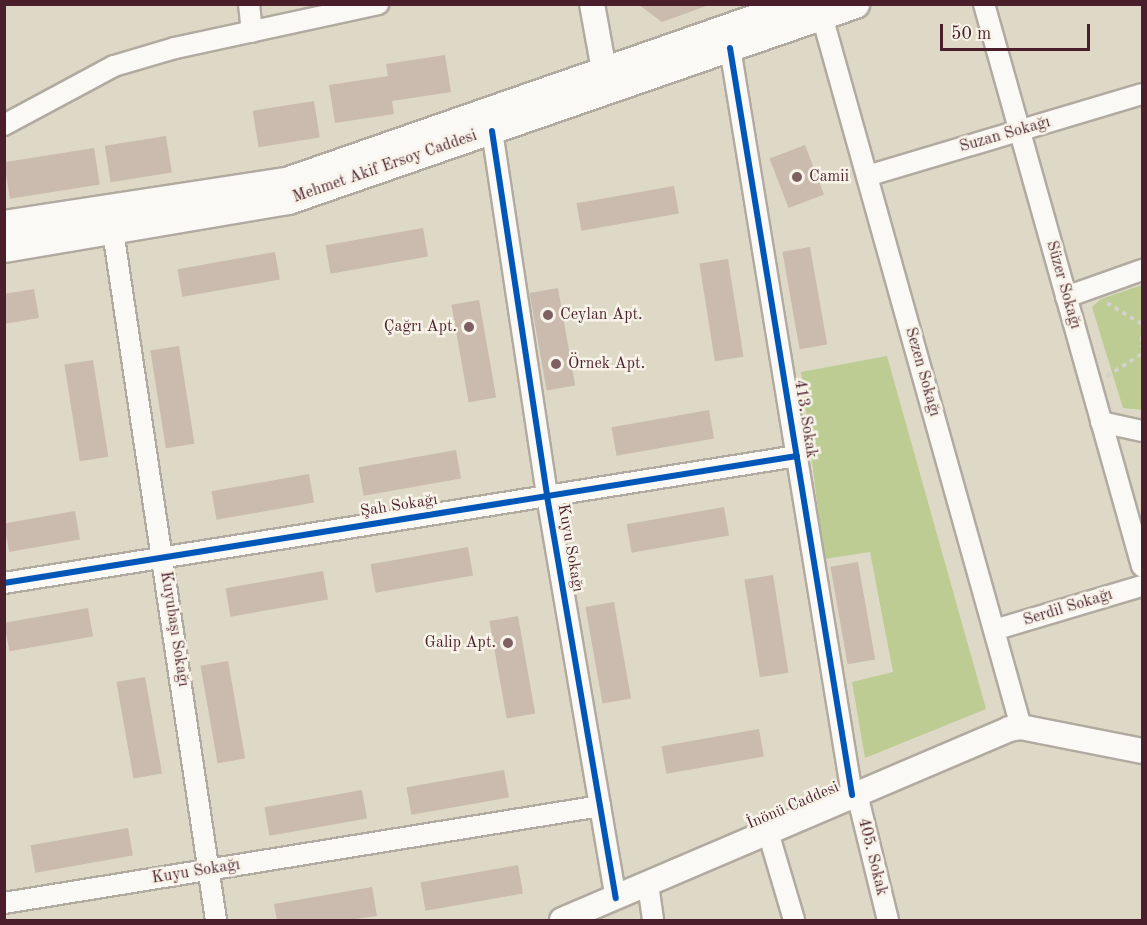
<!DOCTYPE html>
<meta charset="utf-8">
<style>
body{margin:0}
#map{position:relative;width:1147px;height:925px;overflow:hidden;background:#ded9c6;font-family:"Old Standard TT",serif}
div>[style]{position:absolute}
.green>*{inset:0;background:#bccc93}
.building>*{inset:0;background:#cabbae;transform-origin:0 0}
.path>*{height:4px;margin-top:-2px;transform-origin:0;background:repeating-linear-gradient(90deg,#d4d0cb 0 4.5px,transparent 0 9px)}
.roads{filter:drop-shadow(2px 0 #b1aaa0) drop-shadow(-2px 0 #b1aaa0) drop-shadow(0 2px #b1aaa0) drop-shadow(0 -2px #b1aaa0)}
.minor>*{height:20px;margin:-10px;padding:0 10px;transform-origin:10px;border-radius:10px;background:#faf9f6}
.tertiary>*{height:24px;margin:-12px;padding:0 12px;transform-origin:12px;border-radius:12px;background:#faf9f6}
.secondary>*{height:27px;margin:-13.5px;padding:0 13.5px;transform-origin:13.5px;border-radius:13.5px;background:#faf9f6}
.cycleway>*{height:6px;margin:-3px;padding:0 3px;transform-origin:3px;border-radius:3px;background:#0057b8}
.dots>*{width:16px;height:16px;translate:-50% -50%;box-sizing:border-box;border:3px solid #f7f3e8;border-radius:50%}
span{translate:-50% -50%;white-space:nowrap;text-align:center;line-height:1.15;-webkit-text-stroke:5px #f7f3e8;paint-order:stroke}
.street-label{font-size:16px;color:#4a1f2b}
.poi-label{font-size:16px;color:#4a1f2b}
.left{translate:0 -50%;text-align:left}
.right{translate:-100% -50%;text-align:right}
.frame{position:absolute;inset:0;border:6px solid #4a1f2b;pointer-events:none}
.scale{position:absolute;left:940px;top:24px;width:150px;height:27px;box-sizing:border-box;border:3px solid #4a1f2b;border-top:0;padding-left:8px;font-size:18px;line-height:21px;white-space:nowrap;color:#4a1f2b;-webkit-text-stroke:4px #f7f3e8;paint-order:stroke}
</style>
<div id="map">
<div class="green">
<i style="clip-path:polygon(1142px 285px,1142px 410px,1123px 408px,1092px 307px,1101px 299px)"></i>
<i style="clip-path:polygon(887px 356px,986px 709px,865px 758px,852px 682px,893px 672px,870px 552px,824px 559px,801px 372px)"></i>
</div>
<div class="building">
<i style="clip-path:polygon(638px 4px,709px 4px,709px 5px,662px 22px)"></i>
<i style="clip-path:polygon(445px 55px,451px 92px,392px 101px,394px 114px,335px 123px,329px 85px,388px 76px,386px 64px)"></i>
<i style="left:314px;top:101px;width:37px;height:62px;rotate:81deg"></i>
<i style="left:166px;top:136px;width:37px;height:62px;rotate:81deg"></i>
<i style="left:805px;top:145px;width:53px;height:38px;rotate:69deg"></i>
<i style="left:94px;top:148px;width:37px;height:91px;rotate:81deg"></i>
<i style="left:674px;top:186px;width:28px;height:99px;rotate:80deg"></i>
<i style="left:423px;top:228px;width:29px;height:99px;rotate:80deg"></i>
<i style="left:810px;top:247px;width:99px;height:28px;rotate:80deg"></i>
<i style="left:275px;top:252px;width:28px;height:99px;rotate:80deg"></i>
<i style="left:728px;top:259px;width:99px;height:29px;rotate:81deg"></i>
<i style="left:558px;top:288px;width:99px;height:29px;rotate:80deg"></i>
<i style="clip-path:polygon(34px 289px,39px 318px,4px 324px,4px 294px)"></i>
<i style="left:479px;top:300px;width:99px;height:28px;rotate:80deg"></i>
<i style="left:179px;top:346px;width:99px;height:29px;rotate:81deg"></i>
<i style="left:93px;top:360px;width:98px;height:29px;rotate:81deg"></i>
<i style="left:709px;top:410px;width:29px;height:99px;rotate:80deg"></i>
<i style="left:456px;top:450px;width:29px;height:99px;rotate:80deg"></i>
<i style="left:309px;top:474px;width:29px;height:99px;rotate:80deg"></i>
<i style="left:724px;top:507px;width:29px;height:99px;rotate:80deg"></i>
<i style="left:75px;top:511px;width:29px;height:72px;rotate:80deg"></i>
<i style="left:468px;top:547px;width:29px;height:99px;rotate:80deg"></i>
<i style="left:858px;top:562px;width:99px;height:28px;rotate:80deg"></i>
<i style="left:323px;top:571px;width:29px;height:99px;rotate:80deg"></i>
<i style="left:773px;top:575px;width:99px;height:29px;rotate:81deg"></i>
<i style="left:614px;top:602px;width:98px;height:29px;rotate:80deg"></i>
<i style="left:88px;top:608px;width:29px;height:85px;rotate:80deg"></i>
<i style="left:518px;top:616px;width:99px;height:29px;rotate:80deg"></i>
<i style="left:228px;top:661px;width:99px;height:28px;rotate:80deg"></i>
<i style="left:145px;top:677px;width:98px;height:29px;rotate:80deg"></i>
<i style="left:759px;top:729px;width:28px;height:99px;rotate:80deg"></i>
<i style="left:504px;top:770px;width:28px;height:99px;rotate:80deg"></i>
<i style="left:362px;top:790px;width:29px;height:99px;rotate:80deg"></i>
<i style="left:128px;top:828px;width:28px;height:99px;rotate:80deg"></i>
<i style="left:518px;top:865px;width:29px;height:99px;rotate:80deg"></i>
<i style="clip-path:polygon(372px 887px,377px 916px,348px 920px,277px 920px,274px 904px)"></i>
</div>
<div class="path">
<i style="left:1107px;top:303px;width:41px;rotate:31deg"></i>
<i style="left:1142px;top:336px;width:11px;rotate:90deg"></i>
<i style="left:1107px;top:376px;width:41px;rotate:-32.2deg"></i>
</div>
<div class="roads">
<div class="minor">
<i style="left:249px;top:4px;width:28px;rotate:84deg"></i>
<i style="left:984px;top:4px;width:584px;rotate:74.3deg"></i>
<i style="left:822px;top:16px;width:738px;rotate:74.36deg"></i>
<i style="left:730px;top:48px;width:757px;rotate:80.72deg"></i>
<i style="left:4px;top:125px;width:125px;rotate:-28.2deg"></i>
<i style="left:114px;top:66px;width:64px;rotate:-16.4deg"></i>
<i style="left:175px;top:48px;width:208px;rotate:-12.2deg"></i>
<i style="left:492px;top:131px;width:369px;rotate:81.4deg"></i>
<i style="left:547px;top:496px;width:408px;rotate:80.3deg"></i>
<i style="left:867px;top:176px;width:287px;rotate:-16.6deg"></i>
<i style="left:113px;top:231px;width:697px;rotate:81.5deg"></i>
<i style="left:1066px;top:297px;width:81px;rotate:-19.6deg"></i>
<i style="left:1101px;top:422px;width:42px;rotate:12.4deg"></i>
<i style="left:4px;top:583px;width:803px;rotate:-9.1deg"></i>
<i style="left:994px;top:630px;width:154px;rotate:-16.6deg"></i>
<i style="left:857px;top:794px;width:130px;rotate:76.2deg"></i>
<i style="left:768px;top:832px;width:92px;rotate:73.5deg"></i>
<i style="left:648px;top:884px;width:36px;rotate:82deg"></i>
<i style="left:4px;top:903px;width:604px;rotate:-9.24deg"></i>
</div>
<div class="tertiary">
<i style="left:592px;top:4px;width:67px;rotate:79.7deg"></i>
<i style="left:562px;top:920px;width:486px;rotate:-23.1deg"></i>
<i style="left:1009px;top:729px;width:12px;rotate:-9deg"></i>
<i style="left:1021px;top:727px;width:123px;rotate:11.2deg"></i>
</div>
<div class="secondary">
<i style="left:4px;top:224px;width:285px;rotate:-8.7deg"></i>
<i style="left:286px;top:181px;width:539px;rotate:-19.17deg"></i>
<i style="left:4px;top:248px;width:288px;rotate:-9.6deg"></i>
<i style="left:288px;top:200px;width:600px;rotate:-19.07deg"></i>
</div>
</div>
<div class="cycleway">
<i style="left:730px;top:48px;width:757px;rotate:80.72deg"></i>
<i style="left:492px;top:131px;width:369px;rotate:81.4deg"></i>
<i style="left:547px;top:496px;width:408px;rotate:80.3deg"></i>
<i style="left:4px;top:583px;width:803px;rotate:-9.1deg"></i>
</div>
<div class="dots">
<i style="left:797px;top:177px;background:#7e6061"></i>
<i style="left:548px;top:315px;background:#7e6061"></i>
<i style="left:469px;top:327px;background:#7e6061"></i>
<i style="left:556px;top:364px;background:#7e6061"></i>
<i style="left:508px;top:643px;background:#7e6061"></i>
</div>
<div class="street-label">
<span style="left:1005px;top:135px;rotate:-16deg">Suzan Sokağı</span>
<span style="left:385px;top:167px;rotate:-19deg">Mehmet Akif Ersoy Caddesi</span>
<span style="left:1063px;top:285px;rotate:74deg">Süzer Sokağı</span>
<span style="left:922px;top:372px;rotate:74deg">Sezen Sokağı</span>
<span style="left:805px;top:419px;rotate:81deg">413. Sokak</span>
<span style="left:399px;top:506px;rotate:-9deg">Şah Sokağı</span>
<span style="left:570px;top:548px;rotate:80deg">Kuyu Sokağı</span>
<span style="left:1068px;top:608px;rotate:-17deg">Serdil Sokağı</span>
<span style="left:174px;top:629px;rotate:81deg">Kuyubaşı Sokağı</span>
<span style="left:793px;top:806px;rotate:-23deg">İnönü Caddesi</span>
<span style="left:872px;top:857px;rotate:76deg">405. Sokak</span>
<span style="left:196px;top:872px;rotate:-9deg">Kuyu Sokağı</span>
</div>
<div class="poi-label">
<span class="left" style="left:809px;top:177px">Camii</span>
<span class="left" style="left:560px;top:315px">Ceylan Apt.</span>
<span class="right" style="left:457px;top:327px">Çağrı Apt.</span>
<span class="left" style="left:568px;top:364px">Örnek Apt.</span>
<span class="right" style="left:496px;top:643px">Galip Apt.</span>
</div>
<div class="frame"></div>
<div class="scale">50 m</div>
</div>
